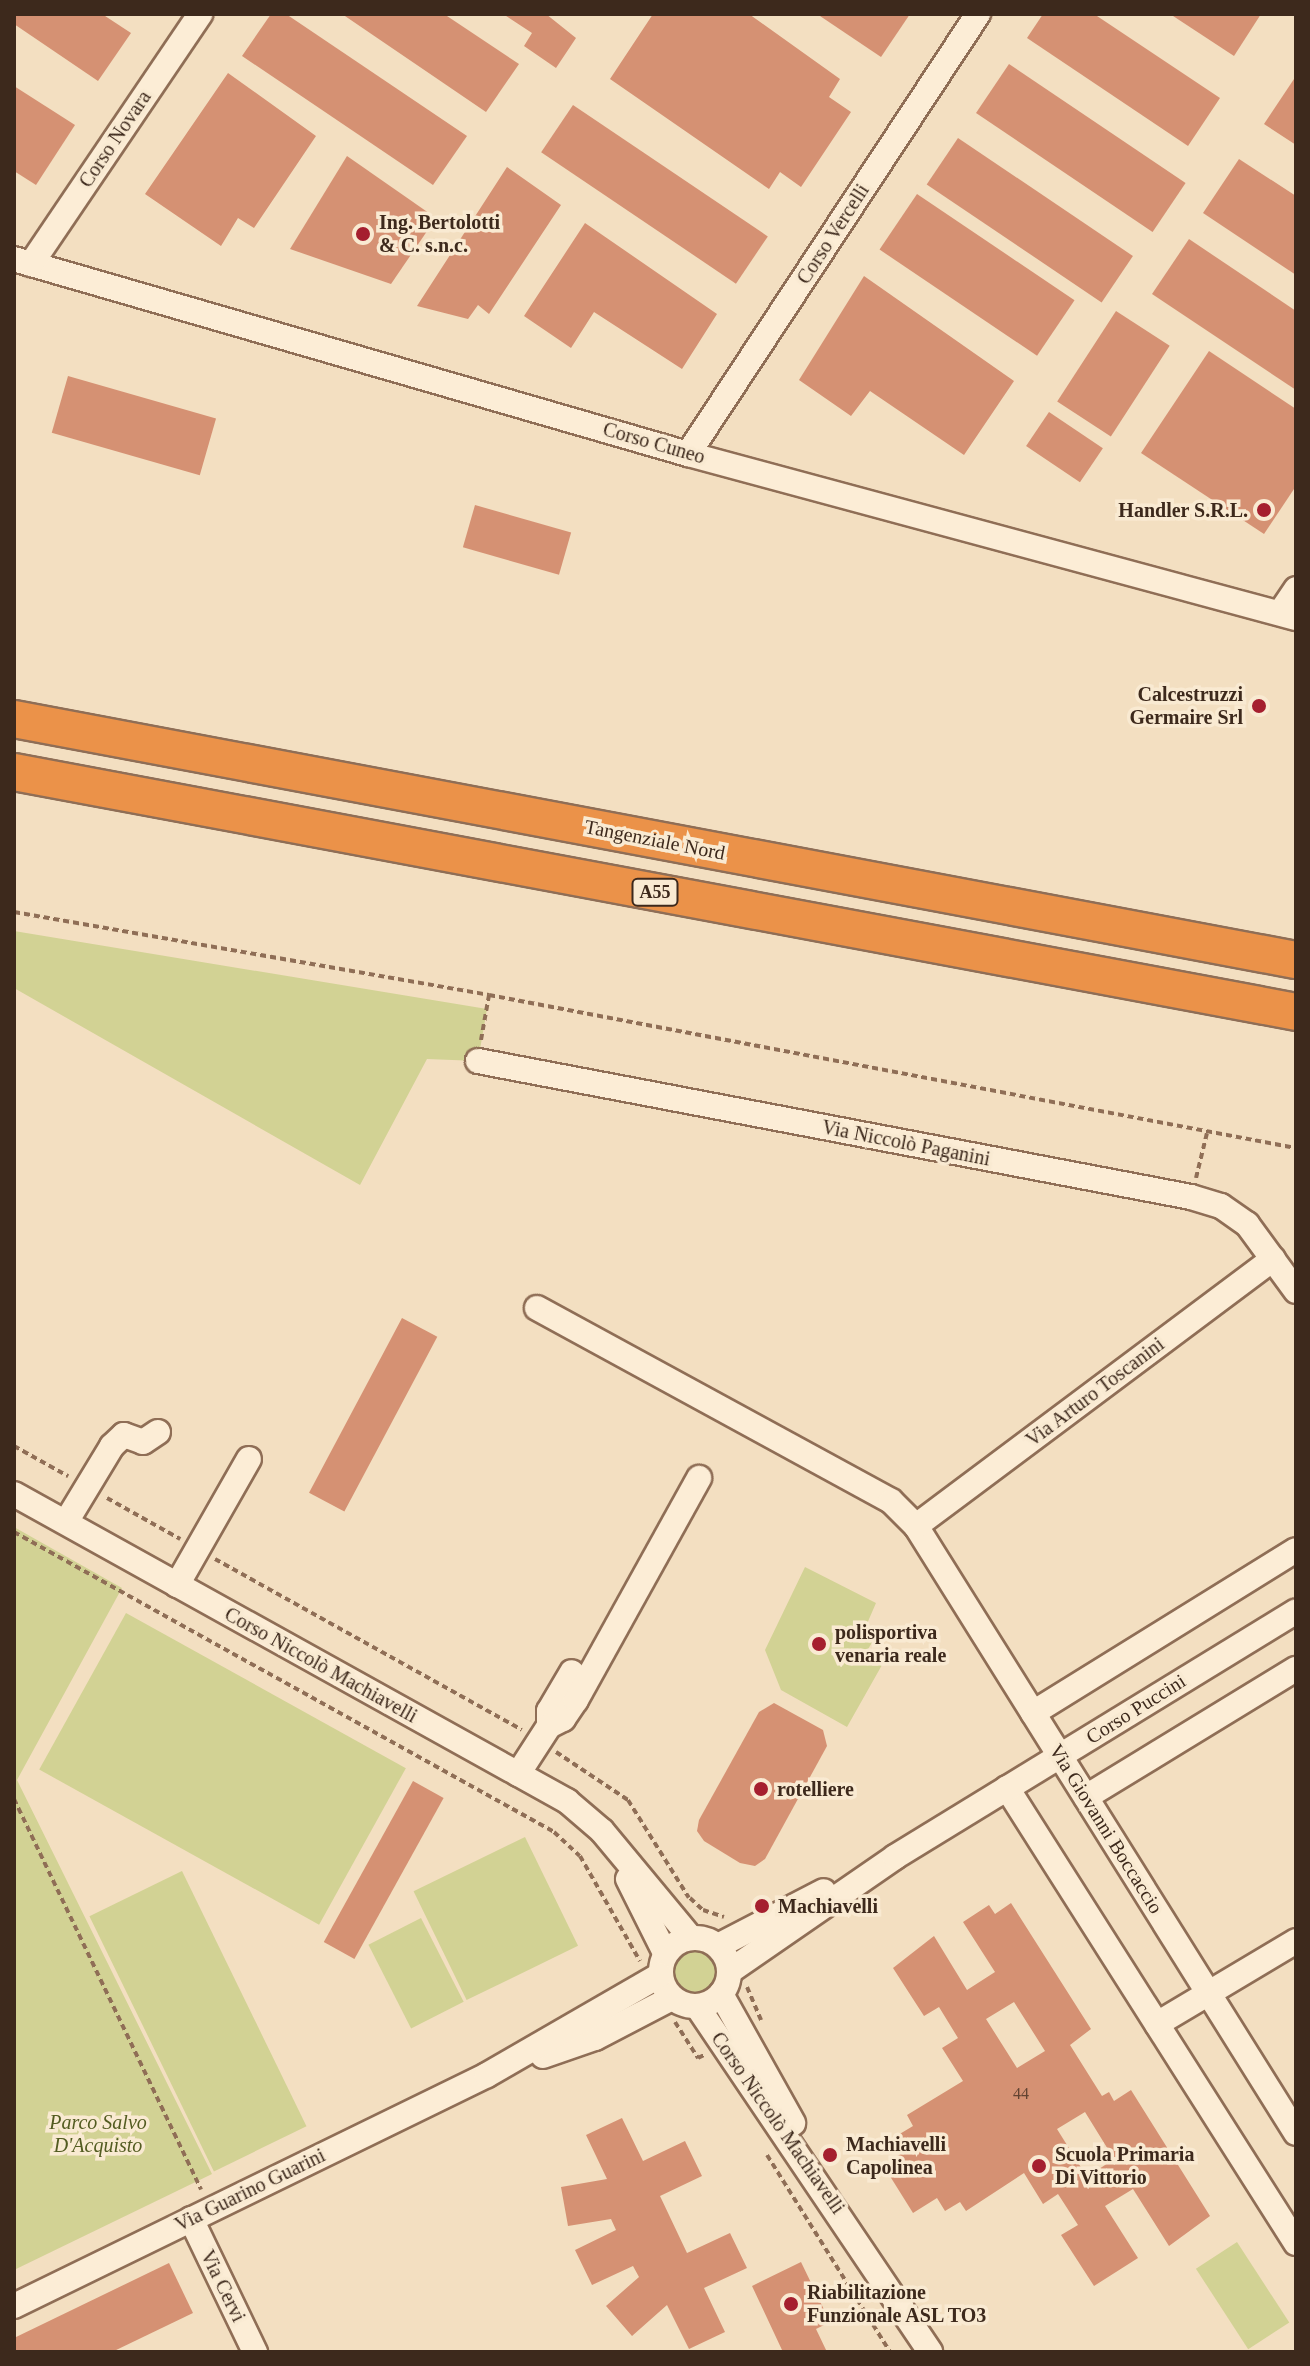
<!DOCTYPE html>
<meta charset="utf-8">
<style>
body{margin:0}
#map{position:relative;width:1310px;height:2366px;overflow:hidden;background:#f3dfc1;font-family:"Times New Roman",serif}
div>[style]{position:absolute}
.green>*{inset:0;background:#d2d294;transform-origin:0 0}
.round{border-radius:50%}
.building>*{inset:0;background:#d59173;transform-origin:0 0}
.path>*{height:4px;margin-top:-2px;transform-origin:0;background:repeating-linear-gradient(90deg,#8f6e56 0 6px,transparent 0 10px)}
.roads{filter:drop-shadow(2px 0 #8f6e56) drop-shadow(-2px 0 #8f6e56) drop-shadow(0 2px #8f6e56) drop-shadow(0 -2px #8f6e56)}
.minor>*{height:24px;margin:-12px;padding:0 12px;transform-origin:12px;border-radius:12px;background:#fcedd6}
.minor>.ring{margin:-12px;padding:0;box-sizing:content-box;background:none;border:24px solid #fcedd6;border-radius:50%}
.highway>*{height:36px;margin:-18px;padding:0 18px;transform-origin:18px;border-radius:18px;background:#eb9249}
.dots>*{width:22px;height:22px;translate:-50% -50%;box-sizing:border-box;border:4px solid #f9ead2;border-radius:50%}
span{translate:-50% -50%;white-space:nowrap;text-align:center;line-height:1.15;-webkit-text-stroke:7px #f9ead2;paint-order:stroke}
.number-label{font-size:16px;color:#634332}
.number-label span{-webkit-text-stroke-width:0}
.shield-label span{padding:2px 6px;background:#f9ead2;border:2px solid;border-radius:6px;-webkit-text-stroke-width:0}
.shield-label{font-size:18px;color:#3d291c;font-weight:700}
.street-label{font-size:20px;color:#3d291c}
.poi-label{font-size:20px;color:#3d291c;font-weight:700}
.left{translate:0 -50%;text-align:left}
.right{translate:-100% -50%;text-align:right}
.park-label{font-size:20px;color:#535c21;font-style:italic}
.frame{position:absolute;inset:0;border:16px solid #3d291c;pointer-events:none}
</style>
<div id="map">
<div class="green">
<i style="clip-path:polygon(14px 931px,487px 1009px,478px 1061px,427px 1059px,360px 1185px,14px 988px)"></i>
<i style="clip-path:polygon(14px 1527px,122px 1588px,17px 1780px,212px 2174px,14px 2270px)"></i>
<i style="clip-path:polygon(805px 1567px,876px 1603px,863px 1633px,874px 1639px,867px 1651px,882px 1665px,847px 1727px,781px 1690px,765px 1650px)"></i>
<i style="left:126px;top:1613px;width:320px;height:179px;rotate:29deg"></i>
<i style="left:525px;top:1837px;width:121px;height:124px;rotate:64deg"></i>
<i style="left:182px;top:1871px;width:284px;height:103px;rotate:64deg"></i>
<i style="left:421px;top:1918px;width:94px;height:59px;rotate:63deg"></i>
<i class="round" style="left:673px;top:1949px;width:44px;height:44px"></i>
<i style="left:1237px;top:2242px;width:96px;height:49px;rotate:57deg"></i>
</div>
<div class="building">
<i style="clip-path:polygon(14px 14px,102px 14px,131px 33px,98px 81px,14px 24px)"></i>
<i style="clip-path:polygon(271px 14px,286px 14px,467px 136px,433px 185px,242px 56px)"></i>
<i style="clip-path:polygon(342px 14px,444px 14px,519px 64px,486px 112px)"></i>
<i style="clip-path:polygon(503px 14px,546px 14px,576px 38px,556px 68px,524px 46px,532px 33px)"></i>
<i style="clip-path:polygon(653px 14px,749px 14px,840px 79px,829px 97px,851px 112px,801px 187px,780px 172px,769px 189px,610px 79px)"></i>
<i style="clip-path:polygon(817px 14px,910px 14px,881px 57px)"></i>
<i style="clip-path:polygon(1043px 14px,1094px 14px,1220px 98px,1188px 146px,1027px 38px)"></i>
<i style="clip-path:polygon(1170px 14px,1261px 14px,1234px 56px)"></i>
<i style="left:1009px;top:64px;width:213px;height:59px;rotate:34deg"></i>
<i style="clip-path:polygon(228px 73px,316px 136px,254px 228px,238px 218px,221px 246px,145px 194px)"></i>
<i style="clip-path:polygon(1296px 76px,1296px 145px,1264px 124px)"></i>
<i style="clip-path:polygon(14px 86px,75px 125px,36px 185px,14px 171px)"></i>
<i style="left:573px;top:105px;width:235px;height:57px;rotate:34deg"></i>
<i style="left:958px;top:138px;width:211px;height:56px;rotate:34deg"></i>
<i style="clip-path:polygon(347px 156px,436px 218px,391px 284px,290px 249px)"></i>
<i style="clip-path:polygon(1239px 159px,1296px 196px,1296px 275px,1203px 213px)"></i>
<i style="clip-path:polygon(507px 167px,561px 205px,489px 314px,478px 305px,468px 319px,417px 306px)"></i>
<i style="left:917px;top:194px;width:190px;height:67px;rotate:34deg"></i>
<i style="clip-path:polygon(585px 223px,717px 314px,682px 369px,594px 312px,571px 348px,524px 316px)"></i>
<i style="clip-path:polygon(1189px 239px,1296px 311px,1296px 390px,1152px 294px)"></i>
<i style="clip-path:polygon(864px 276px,1014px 381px,964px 455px,870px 391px,851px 416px,799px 380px)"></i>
<i style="left:1116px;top:311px;width:64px;height:108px;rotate:33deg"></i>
<i style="clip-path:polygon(1209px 351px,1296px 409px,1296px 486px,1264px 534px,1141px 453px)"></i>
<i style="left:68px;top:376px;width:154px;height:59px;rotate:16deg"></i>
<i style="left:1049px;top:412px;width:65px;height:41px;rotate:34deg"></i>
<i style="left:475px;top:505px;width:100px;height:44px;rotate:16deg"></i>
<i style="left:402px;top:1318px;width:40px;height:198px;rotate:28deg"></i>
<i style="clip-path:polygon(774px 1703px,823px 1730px,827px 1746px,765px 1859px,755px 1866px,740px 1863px,704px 1841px,697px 1831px,699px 1820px,759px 1712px)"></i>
<i style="left:413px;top:1781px;width:35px;height:184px;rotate:29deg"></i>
<i style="clip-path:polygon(evenodd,1011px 1903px,1091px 2029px,1070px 2045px,1102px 2096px,1109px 2092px,1114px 2101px,1131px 2090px,1210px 2216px,1169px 2246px,1133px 2189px,1105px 2206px,1138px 2258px,1094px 2286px,1061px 2235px,1078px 2225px,1058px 2194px,1043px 2204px,1024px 2173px,966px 2211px,960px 2202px,945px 2211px,937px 2198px,913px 2213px,883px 2165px,907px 2150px,898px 2135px,913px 2126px,907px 2115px,963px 2081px,942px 2048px,958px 2038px,939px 2007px,924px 2016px,893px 1968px,934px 1936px,967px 1990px,995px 1972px,963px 1922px,989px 1905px,995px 1914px,1011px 1903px,1014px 2002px,1045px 2051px,1017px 2068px,986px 2019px,1014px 2002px,1011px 1903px,1085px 2112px,1114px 2159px,1087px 2177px,1057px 2129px,1085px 2112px)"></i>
<i style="clip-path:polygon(622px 2118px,643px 2161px,685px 2141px,702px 2176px,660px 2196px,687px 2253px,730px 2233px,747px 2268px,704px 2288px,725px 2332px,689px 2349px,667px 2305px,632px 2336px,606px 2306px,639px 2277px,633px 2266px,592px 2285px,575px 2250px,616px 2230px,611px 2219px,568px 2226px,561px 2187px,607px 2179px,586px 2135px)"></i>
<i style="clip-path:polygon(801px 2262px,830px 2322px,816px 2329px,827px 2352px,777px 2352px,782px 2350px,752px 2286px)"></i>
<i style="clip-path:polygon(169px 2263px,193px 2313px,112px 2352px,14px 2352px,14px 2338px)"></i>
</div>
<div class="path">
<i style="left:14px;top:912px;width:482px;rotate:9.9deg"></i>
<i style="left:489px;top:995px;width:821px;rotate:10.74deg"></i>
<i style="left:481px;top:1040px;width:46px;rotate:-79.9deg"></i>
<i style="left:1196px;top:1178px;width:46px;rotate:-76.3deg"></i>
<i style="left:14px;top:1446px;width:62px;rotate:29.1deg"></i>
<i style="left:107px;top:1498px;width:84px;rotate:29.3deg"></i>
<i style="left:14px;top:1532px;width:618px;rotate:29.05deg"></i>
<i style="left:554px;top:1832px;width:35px;rotate:43deg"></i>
<i style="left:580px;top:1856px;width:121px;rotate:60.3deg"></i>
<i style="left:215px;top:1559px;width:351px;rotate:29.1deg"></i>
<i style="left:556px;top:1752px;width:87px;rotate:33.7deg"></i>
<i style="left:628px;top:1800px;width:115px;rotate:58.1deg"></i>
<i style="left:14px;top:1799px;width:433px;rotate:64.4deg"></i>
<i style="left:690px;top:1898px;width:18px;rotate:43deg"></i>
<i style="left:703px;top:1910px;width:22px;rotate:18deg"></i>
<i style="left:747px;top:1987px;width:36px;rotate:67deg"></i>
<i style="left:675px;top:2022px;width:43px;rotate:57.4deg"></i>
<i style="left:698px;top:2058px;width:9px;rotate:-27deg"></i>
<i style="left:767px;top:2155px;width:232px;rotate:58deg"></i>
</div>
<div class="roads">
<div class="minor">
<i style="left:14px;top:259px;width:702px;rotate:16.14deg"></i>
<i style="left:688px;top:454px;width:630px;rotate:15.1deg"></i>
<i style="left:31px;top:264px;width:302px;rotate:-55.9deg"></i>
<i style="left:688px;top:454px;width:527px;rotate:-56.61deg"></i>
<i style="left:1280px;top:613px;width:29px;rotate:-56deg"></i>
<i style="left:478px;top:1061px;width:726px;rotate:10.8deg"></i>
<i style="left:1191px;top:1197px;width:31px;rotate:17deg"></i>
<i style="left:1221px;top:1206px;width:32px;rotate:35deg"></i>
<i style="left:1247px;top:1224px;width:83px;rotate:53.8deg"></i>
<i style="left:537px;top:1308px;width:403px;rotate:28.6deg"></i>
<i style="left:891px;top:1501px;width:35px;rotate:45deg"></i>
<i style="left:916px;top:1526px;width:716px;rotate:57.95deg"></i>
<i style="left:14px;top:1494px;width:633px;rotate:29.04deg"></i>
<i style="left:567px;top:1801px;width:46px;rotate:40.6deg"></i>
<i style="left:602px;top:1831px;width:138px;rotate:50.3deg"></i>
<i style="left:66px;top:1522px;width:89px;rotate:-58.8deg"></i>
<i style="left:112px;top:1446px;width:16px;rotate:-43deg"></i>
<i style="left:124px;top:1435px;width:20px;rotate:20deg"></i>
<i style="left:143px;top:1442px;width:18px;rotate:-34deg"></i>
<i style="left:916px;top:1526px;width:446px;rotate:-36.8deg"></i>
<i style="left:177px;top:1585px;width:145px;rotate:-60.3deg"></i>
<i style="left:1033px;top:1713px;width:309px;rotate:-31.8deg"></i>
<i style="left:549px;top:1724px;width:13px;rotate:-90deg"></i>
<i style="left:549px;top:1711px;width:45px;rotate:-59.5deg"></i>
<i style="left:518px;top:1774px;width:57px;rotate:-57.1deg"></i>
<i style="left:549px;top:1726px;width:16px;rotate:-27deg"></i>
<i style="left:563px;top:1719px;width:23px;rotate:-56deg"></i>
<i style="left:576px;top:1700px;width:254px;rotate:-61deg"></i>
<i style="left:1007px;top:1788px;width:539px;rotate:57.58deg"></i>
<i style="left:1086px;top:1797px;width:246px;rotate:-31.4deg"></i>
<i style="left:628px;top:1879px;width:83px;rotate:63.4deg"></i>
<i class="ring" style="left:661px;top:1938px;width:44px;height:44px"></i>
<i style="left:718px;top:1946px;width:119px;rotate:-27.4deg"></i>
<i style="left:730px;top:1971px;width:201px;rotate:-34.6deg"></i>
<i style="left:895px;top:1857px;width:470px;rotate:-31.5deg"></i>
<i style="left:721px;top:1994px;width:148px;rotate:60.8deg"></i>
<i style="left:697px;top:2006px;width:417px;rotate:56deg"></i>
<i style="left:1157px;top:2024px;width:162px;rotate:-30.8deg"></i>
<i style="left:543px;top:2056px;width:55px;rotate:-19.1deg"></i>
<i style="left:595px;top:2038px;width:87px;rotate:-27.5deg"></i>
<i style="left:191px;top:2219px;width:148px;rotate:64.3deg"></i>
<i style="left:14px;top:2306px;width:526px;rotate:-26.03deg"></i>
<i style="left:487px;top:2075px;width:200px;rotate:-30deg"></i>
</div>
<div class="highway">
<i style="left:14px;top:719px;width:1304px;rotate:10.65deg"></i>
<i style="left:14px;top:772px;width:1304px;rotate:10.6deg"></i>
</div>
</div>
<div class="dots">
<i style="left:363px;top:234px;background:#a51f2f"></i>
<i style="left:1264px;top:510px;background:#a51f2f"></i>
<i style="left:1259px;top:706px;background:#a51f2f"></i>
<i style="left:819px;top:1644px;background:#a51f2f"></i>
<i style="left:761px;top:1789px;background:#a51f2f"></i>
<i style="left:762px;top:1906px;background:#a51f2f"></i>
<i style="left:830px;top:2155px;background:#a51f2f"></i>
<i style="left:1039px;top:2166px;background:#a51f2f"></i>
<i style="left:791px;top:2304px;background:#a51f2f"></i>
</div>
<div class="number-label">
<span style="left:1021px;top:2094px">44</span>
</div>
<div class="shield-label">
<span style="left:655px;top:892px">A55</span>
</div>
<div class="street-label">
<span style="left:115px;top:139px;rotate:-56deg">Corso Novara</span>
<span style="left:833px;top:234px;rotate:-57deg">Corso Vercelli</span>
<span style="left:654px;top:443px;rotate:16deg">Corso Cuneo</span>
<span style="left:655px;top:840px;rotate:11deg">Tangenziale Nord</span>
<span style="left:906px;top:1143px;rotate:11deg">Via Niccolò Paganini</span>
<span style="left:1095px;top:1392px;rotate:-37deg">Via Arturo Toscanini</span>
<span style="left:321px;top:1665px;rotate:29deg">Corso Niccolò Machiavelli</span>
<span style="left:1136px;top:1709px;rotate:-32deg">Corso Puccini</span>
<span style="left:1106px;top:1829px;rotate:58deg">Via Giovanni Boccaccio</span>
<span style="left:778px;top:2123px;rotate:55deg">Corso Niccolò Machiavelli</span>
<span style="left:250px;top:2190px;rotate:-26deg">Via Guarino Guarini</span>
<span style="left:223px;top:2286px;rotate:64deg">Via Cervi</span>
</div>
<div class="poi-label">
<span class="left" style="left:379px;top:234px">Ing. Bertolotti<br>&amp; C. s.n.c.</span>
<span class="right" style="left:1248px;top:510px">Handler S.R.L.</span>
<span class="right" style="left:1243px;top:706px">Calcestruzzi<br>Germaire Srl</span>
<span class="left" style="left:835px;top:1644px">polisportiva<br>venaria reale</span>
<span class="left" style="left:777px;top:1789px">rotelliere</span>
<span class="left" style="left:778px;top:1906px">Machiavelli</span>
<span class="left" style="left:846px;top:2156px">Machiavelli<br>Capolinea</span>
<span class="left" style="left:1055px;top:2166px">Scuola Primaria<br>Di Vittorio</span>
<span class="left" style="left:807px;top:2304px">Riabilitazione<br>Funzionale ASL TO3</span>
</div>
<div class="park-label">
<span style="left:98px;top:2134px">Parco Salvo<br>D'Acquisto</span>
</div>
<div class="frame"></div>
</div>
